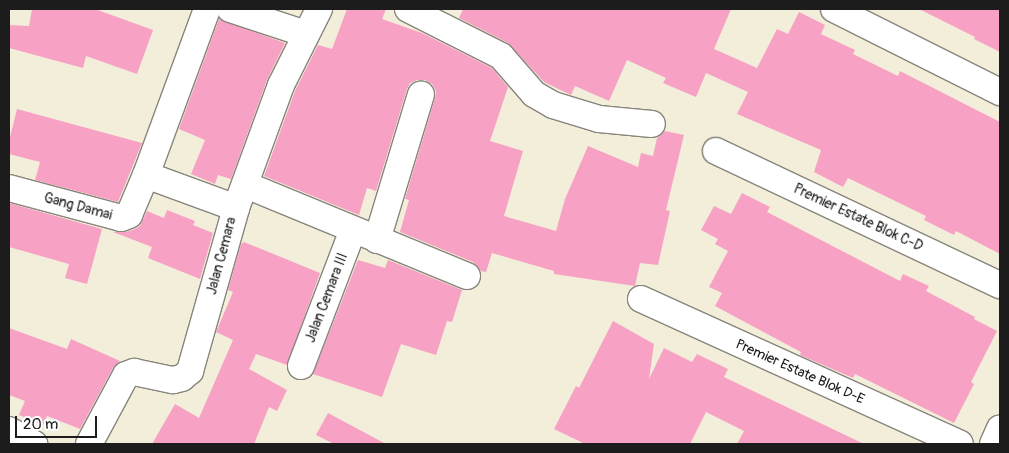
<!DOCTYPE html>
<style>
body{margin:0}
#map{position:relative;width:1009px;height:453px;overflow:hidden;background:#f2eeda;font-family:Pangolin,sans-serif}
div>[style]{position:absolute}
.building>*{inset:0;background:#f7a2c5}
.roads{filter:drop-shadow(1px 0 #87857b) drop-shadow(-1px 0 #87857b) drop-shadow(0 1px #87857b) drop-shadow(0 -1px #87857b)}
.minor>*{height:26px;margin:-13px;padding:0 13px;transform-origin:13px;border-radius:13px;background:#fff}
span{translate:-50% -50%;white-space:nowrap;text-align:center;line-height:1.15;-webkit-text-stroke:4px #fff;paint-order:stroke}
.street-label{font-size:14px;color:#1c1c1c}
.frame{position:absolute;inset:0;border:10px solid #1c1c1c;pointer-events:none}
.scale{position:absolute;left:15px;top:416px;width:82px;height:22px;box-sizing:border-box;border:2px solid #1c1c1c;border-top:0;padding-left:6px;font-size:15px;line-height:18px;white-space:nowrap;color:#1c1c1c;-webkit-text-stroke:4px #fff;paint-order:stroke}
</style>
<div id="map">
<div class="building">
<i style="clip-path:polygon(32px 9px,95px 9px,153px 30px,137px 74px,86px 56px,83px 68px,9px 48px,9px 25px,29px 26px)"></i>
<i style="clip-path:polygon(347px 9px,386px 9px,382px 19px,422px 33px,492px 68px,508px 87px,490px 141px,523px 151px,504px 216px,556px 231px,565px 199px,588px 146px,638px 167px,641px 153px,653px 156px,657px 138px,665px 131px,684px 135px,666px 210px,670px 211px,658px 265px,640px 263px,635px 286px,554px 274px,554px 271px,492px 253px,486px 272px,481px 271px,473px 262px,400px 232px,409px 200px,405px 199px,435px 98px,436px 91px,432px 84px,425px 80px,417px 80px,410px 83px,407px 89px,376px 191px,367px 188px,359px 215px,264px 176px,295px 91px,318px 45px,332px 49px)"></i>
<i style="clip-path:polygon(463px 9px,731px 9px,714px 49px,757px 68px,777px 29px,788px 34px,799px 12px,825px 25px,821px 34px,855px 50px,853px 54px,898px 76px,900px 71px,1000px 122px,1000px 254px,956px 231px,954px 235px,924px 220px,926px 216px,848px 178px,843px 187px,814px 172px,821px 150px,737px 114px,748px 92px,706px 73px,696px 97px,663px 83px,666px 78px,627px 60px,609px 101px,575px 86px,571px 95px,544px 82px,508px 43px,459px 18px)"></i>
<i style="clip-path:polygon(919px 9px,1000px 9px,1000px 52px,974px 39px,975px 37px)"></i>
<i style="clip-path:polygon(219px 19px,285px 43px,267px 80px,231px 179px,218px 175px,215px 184px,191px 174px,205px 140px,179px 129px)"></i>
<i style="clip-path:polygon(17px 109px,142px 143px,118px 202px,35px 180px,40px 162px,9px 154px,9px 141px)"></i>
<i style="clip-path:polygon(742px 193px,770px 207px,767px 212px,900px 281px,903px 274px,929px 286px,926px 291px,975px 317px,974px 319px,997px 331px,971px 382px,974px 384px,954px 423px,855px 374px,853px 378px,800px 355px,801px 352px,715px 306px,722px 293px,709px 287px,728px 251px,715px 244px,718px 239px,701px 230px,714px 206px,731px 214px)"></i>
<i style="clip-path:polygon(9px 203px,102px 229px,87px 284px,65px 278px,69px 264px,9px 247px)"></i>
<i style="clip-path:polygon(167px 210px,195px 221px,193px 225px,213px 233px,200px 279px,148px 258px,152px 247px,113px 232px,126px 232px,135px 229px,140px 226px,147px 211px,164px 218px)"></i>
<i style="clip-path:polygon(244px 242px,320px 273px,287px 365px,256px 354px,249px 369px,287px 390px,277px 411px,269px 407px,254px 444px,152px 444px,175px 404px,199px 418px,233px 340px,216px 332px,233px 292px,228px 290px,241px 244px)"></i>
<i style="clip-path:polygon(358px 260px,385px 268px,388px 260px,462px 290px,452px 322px,447px 321px,436px 355px,401px 344px,382px 397px,313px 374px)"></i>
<i style="clip-path:polygon(613px 321px,654px 344px,649px 379px,664px 348px,692px 362px,697px 354px,728px 369px,724px 377px,864px 444px,737px 444px,744px 431px,706px 412px,690px 444px,585px 444px,554px 429px,576px 386px,579px 388px)"></i>
<i style="clip-path:polygon(9px 328px,67px 349px,71px 339px,120px 361px,113px 368px,80px 429px,47px 416px,43px 425px,19px 415px,25px 401px,9px 395px)"></i>
<i style="clip-path:polygon(328px 413px,386px 444px,334px 444px,316px 435px)"></i>
</div>
<div class="roads">
<div class="minor">
<i style="left:230px;top:9px;width:80px;rotate:18.2deg"></i>
<i style="left:408px;top:9px;width:104px;rotate:26.8deg"></i>
<i style="left:501px;top:56px;width:50px;rotate:49deg"></i>
<i style="left:534px;top:94px;width:22px;rotate:30deg"></i>
<i style="left:553px;top:105px;width:48px;rotate:16.9deg"></i>
<i style="left:599px;top:119px;width:53px;rotate:5.4deg"></i>
<i style="left:834px;top:9px;width:186px;rotate:26.6deg"></i>
<i style="left:716px;top:151px;width:314px;rotate:25.3deg"></i>
<i style="left:146px;top:175px;width:177px;rotate:-69.8deg"></i>
<i style="left:246px;top:185px;width:239px;rotate:22.4deg"></i>
<i style="left:9px;top:188px;width:116px;rotate:15deg"></i>
<i style="left:121px;top:218px;width:9px;rotate:-21deg"></i>
<i style="left:129px;top:215px;width:43px;rotate:-67deg"></i>
<i style="left:146px;top:175px;width:96px;rotate:20.1deg"></i>
<i style="left:377px;top:240px;width:152px;rotate:-73.2deg"></i>
<i style="left:641px;top:299px;width:350px;rotate:24.4deg"></i>
<i style="left:301px;top:366px;width:146px;rotate:-69.1deg"></i>
<i style="left:9px;top:430px;width:29px;rotate:29deg"></i>
<i style="left:89px;top:444px;width:78px;rotate:-61.8deg"></i>
<i style="left:126px;top:375px;width:9px;rotate:-21deg"></i>
<i style="left:134px;top:372px;width:40px;rotate:12deg"></i>
<i style="left:173px;top:380px;width:9px;rotate:-13deg"></i>
<i style="left:182px;top:378px;width:11px;rotate:-41deg"></i>
<i style="left:190px;top:371px;width:169px;rotate:-74.2deg"></i>
<i style="left:236px;top:208px;width:131px;rotate:-69.9deg"></i>
<i style="left:281px;top:85px;width:85px;rotate:-63.4deg"></i>
<i style="left:993px;top:444px;width:17px;rotate:-66deg"></i>
</div>
</div>
<div class="street-label">
<span style="left:78px;top:207px;rotate:15deg">Gang Damai</span>
<span style="left:858px;top:218px;rotate:25deg">Premier Estate Blok C-D</span>
<span style="left:222px;top:256px;rotate:-75deg">Jalan Cemara</span>
<span style="left:327px;top:298px;rotate:-69deg">Jalan Cemara III</span>
<span style="left:800px;top:372px;rotate:24deg">Premier Estate Blok D-E</span>
</div>
<div class="frame"></div>
<div class="scale">20 m</div>
</div>
